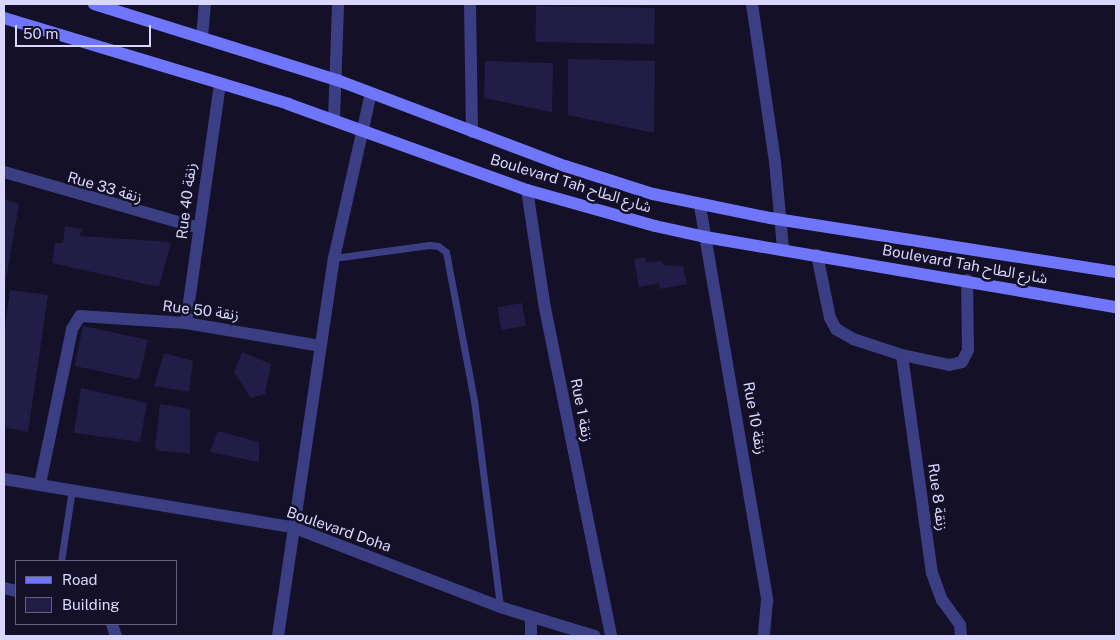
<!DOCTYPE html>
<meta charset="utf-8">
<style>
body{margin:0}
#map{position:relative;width:1120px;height:640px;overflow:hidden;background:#131027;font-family:"Public Sans","Noto Sans Arabic",sans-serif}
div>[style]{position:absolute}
.building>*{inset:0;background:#221d47;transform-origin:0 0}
.lane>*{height:7px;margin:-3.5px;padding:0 3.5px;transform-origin:3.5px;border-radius:3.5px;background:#3c3e84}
.street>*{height:12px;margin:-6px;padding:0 6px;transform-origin:6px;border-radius:6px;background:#3c3e84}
.secondary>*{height:12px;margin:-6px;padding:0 6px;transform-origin:6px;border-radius:6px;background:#7076fb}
span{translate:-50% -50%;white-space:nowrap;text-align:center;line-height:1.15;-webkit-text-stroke:5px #131027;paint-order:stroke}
.street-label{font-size:15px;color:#d9d7fe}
.frame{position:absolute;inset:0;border:5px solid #d9d7fe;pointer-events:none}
.legend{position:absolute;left:15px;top:560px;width:162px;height:65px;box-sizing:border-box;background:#131027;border:1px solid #62607d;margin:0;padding:6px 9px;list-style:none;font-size:15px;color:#d9d7fe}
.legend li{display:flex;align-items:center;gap:10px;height:25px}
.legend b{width:25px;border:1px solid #62607d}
.scale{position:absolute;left:15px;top:25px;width:136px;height:22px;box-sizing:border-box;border:2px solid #d9d7fe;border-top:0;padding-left:6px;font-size:15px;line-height:18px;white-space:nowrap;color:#d9d7fe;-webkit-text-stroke:4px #131027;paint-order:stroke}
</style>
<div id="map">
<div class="building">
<i style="left:536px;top:6px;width:119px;height:36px;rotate:1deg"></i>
<i style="clip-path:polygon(568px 59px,655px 61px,654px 133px,568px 115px)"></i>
<i style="clip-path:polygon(485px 61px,553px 63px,552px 112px,484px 98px)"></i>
<i style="clip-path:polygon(4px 199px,19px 204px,5px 285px,4px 284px)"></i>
<i style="clip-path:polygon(65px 226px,83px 229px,79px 236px,171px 242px,159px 287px,52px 263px,55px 243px,63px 243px)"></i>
<i style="clip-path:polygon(645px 257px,646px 263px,662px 261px,663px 265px,683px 266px,687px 284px,660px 289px,659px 283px,639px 287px,634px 259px)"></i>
<i style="clip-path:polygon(10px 290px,48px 295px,28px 432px,4px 427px,4px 334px)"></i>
<i style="left:522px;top:303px;width:23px;height:25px;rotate:80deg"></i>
<i style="left:83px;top:326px;width:66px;height:41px;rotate:12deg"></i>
<i style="clip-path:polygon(242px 352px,271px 364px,265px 394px,251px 398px,234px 372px)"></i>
<i style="clip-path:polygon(164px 353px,193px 361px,189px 392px,154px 386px)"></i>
<i style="clip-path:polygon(81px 388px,147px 403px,140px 442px,74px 433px)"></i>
<i style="clip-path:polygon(160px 404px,190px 409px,190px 454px,155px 450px)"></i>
<i style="clip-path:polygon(218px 431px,259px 442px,259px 462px,210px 452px)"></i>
</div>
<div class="lane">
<i style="left:334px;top:258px;width:96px;rotate:-7.8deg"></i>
<i style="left:429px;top:245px;width:9px;rotate:6deg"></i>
<i style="left:438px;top:246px;width:10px;rotate:37deg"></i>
<i style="left:446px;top:252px;width:151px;rotate:79.3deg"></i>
<i style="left:474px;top:400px;width:209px;rotate:82.8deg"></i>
<i style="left:61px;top:561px;width:73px;rotate:-81.3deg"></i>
</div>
<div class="street">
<i style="left:470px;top:4px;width:128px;rotate:89.1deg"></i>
<i style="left:752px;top:4px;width:160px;rotate:81.7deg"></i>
<i style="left:775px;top:162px;width:87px;rotate:84.7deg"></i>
<i style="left:202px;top:37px;width:33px;rotate:-85deg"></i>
<i style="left:334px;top:120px;width:116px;rotate:-88deg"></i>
<i style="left:4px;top:172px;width:203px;rotate:16deg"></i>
<i style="left:527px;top:190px;width:114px;rotate:81.4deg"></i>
<i style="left:544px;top:303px;width:340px;rotate:78.6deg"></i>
<i style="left:700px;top:206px;width:400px;rotate:80.3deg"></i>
<i style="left:767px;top:600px;width:36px;rotate:95deg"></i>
<i style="left:817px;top:255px;width:64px;rotate:78.3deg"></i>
<i style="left:830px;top:318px;width:13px;rotate:61deg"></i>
<i style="left:836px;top:329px;width:20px;rotate:30deg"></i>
<i style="left:853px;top:339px;width:52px;rotate:18.1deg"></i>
<i style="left:902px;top:355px;width:48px;rotate:12deg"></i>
<i style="left:949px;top:365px;width:13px;rotate:-13deg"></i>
<i style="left:962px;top:362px;width:13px;rotate:-63deg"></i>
<i style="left:968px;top:350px;width:70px;rotate:-90.8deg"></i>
<i style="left:186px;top:323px;width:242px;rotate:-81.9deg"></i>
<i style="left:902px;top:355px;width:220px;rotate:82.2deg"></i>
<i style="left:932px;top:573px;width:29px;rotate:70deg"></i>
<i style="left:942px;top:600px;width:31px;rotate:54deg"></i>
<i style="left:960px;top:625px;width:11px;rotate:85deg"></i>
<i style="left:4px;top:479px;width:292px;rotate:9.5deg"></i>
<i style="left:292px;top:527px;width:223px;rotate:21deg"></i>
<i style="left:500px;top:607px;width:99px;rotate:17deg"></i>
<i style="left:40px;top:484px;width:158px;rotate:-78.3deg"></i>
<i style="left:72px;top:329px;width:15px;rotate:-58deg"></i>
<i style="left:80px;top:316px;width:106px;rotate:3.8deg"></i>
<i style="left:186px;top:323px;width:136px;rotate:9.7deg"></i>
<i style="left:4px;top:588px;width:12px;rotate:14deg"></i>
<i style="left:531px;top:618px;width:18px;rotate:90deg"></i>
<i style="left:112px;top:624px;width:13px;rotate:72deg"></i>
<i style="left:278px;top:636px;width:382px;rotate:-81.6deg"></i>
<i style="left:334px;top:258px;width:169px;rotate:-77.4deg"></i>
</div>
<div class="secondary">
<i style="left:94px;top:4px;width:255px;rotate:17.4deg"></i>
<i style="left:337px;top:80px;width:244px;rotate:20.7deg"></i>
<i style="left:565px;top:166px;width:92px;rotate:17.7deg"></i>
<i style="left:653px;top:194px;width:119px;rotate:11.6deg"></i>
<i style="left:770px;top:218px;width:350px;rotate:8.9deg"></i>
<i style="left:4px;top:18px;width:297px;rotate:16.8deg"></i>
<i style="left:288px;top:104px;width:254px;rotate:19.8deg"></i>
<i style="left:527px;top:190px;width:133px;rotate:15.7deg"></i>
<i style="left:655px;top:226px;width:51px;rotate:12.4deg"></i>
<i style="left:705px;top:237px;width:417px;rotate:9.7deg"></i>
</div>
<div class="street-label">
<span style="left:571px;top:183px;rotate:17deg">Boulevard Tah شارع الطاح</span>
<span style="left:105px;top:187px;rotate:16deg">Rue 33 زنقة</span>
<span style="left:186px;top:201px;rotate:-83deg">Rue 40 زنقة</span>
<span style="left:965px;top:264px;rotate:10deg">Boulevard Tah شارع الطاح</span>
<span style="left:201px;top:310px;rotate:7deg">Rue 50 زنقة</span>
<span style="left:582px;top:410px;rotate:79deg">Rue 1 زنقة</span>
<span style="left:755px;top:418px;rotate:80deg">Rue 10 زنقة</span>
<span style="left:938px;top:497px;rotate:82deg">Rue 8 زنقة</span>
<span style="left:339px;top:529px;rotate:19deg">Boulevard Doha</span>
</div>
<div class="frame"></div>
<ul class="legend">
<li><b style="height:6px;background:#7076fb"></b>Road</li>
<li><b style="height:14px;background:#221d47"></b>Building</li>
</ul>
<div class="scale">50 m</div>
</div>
